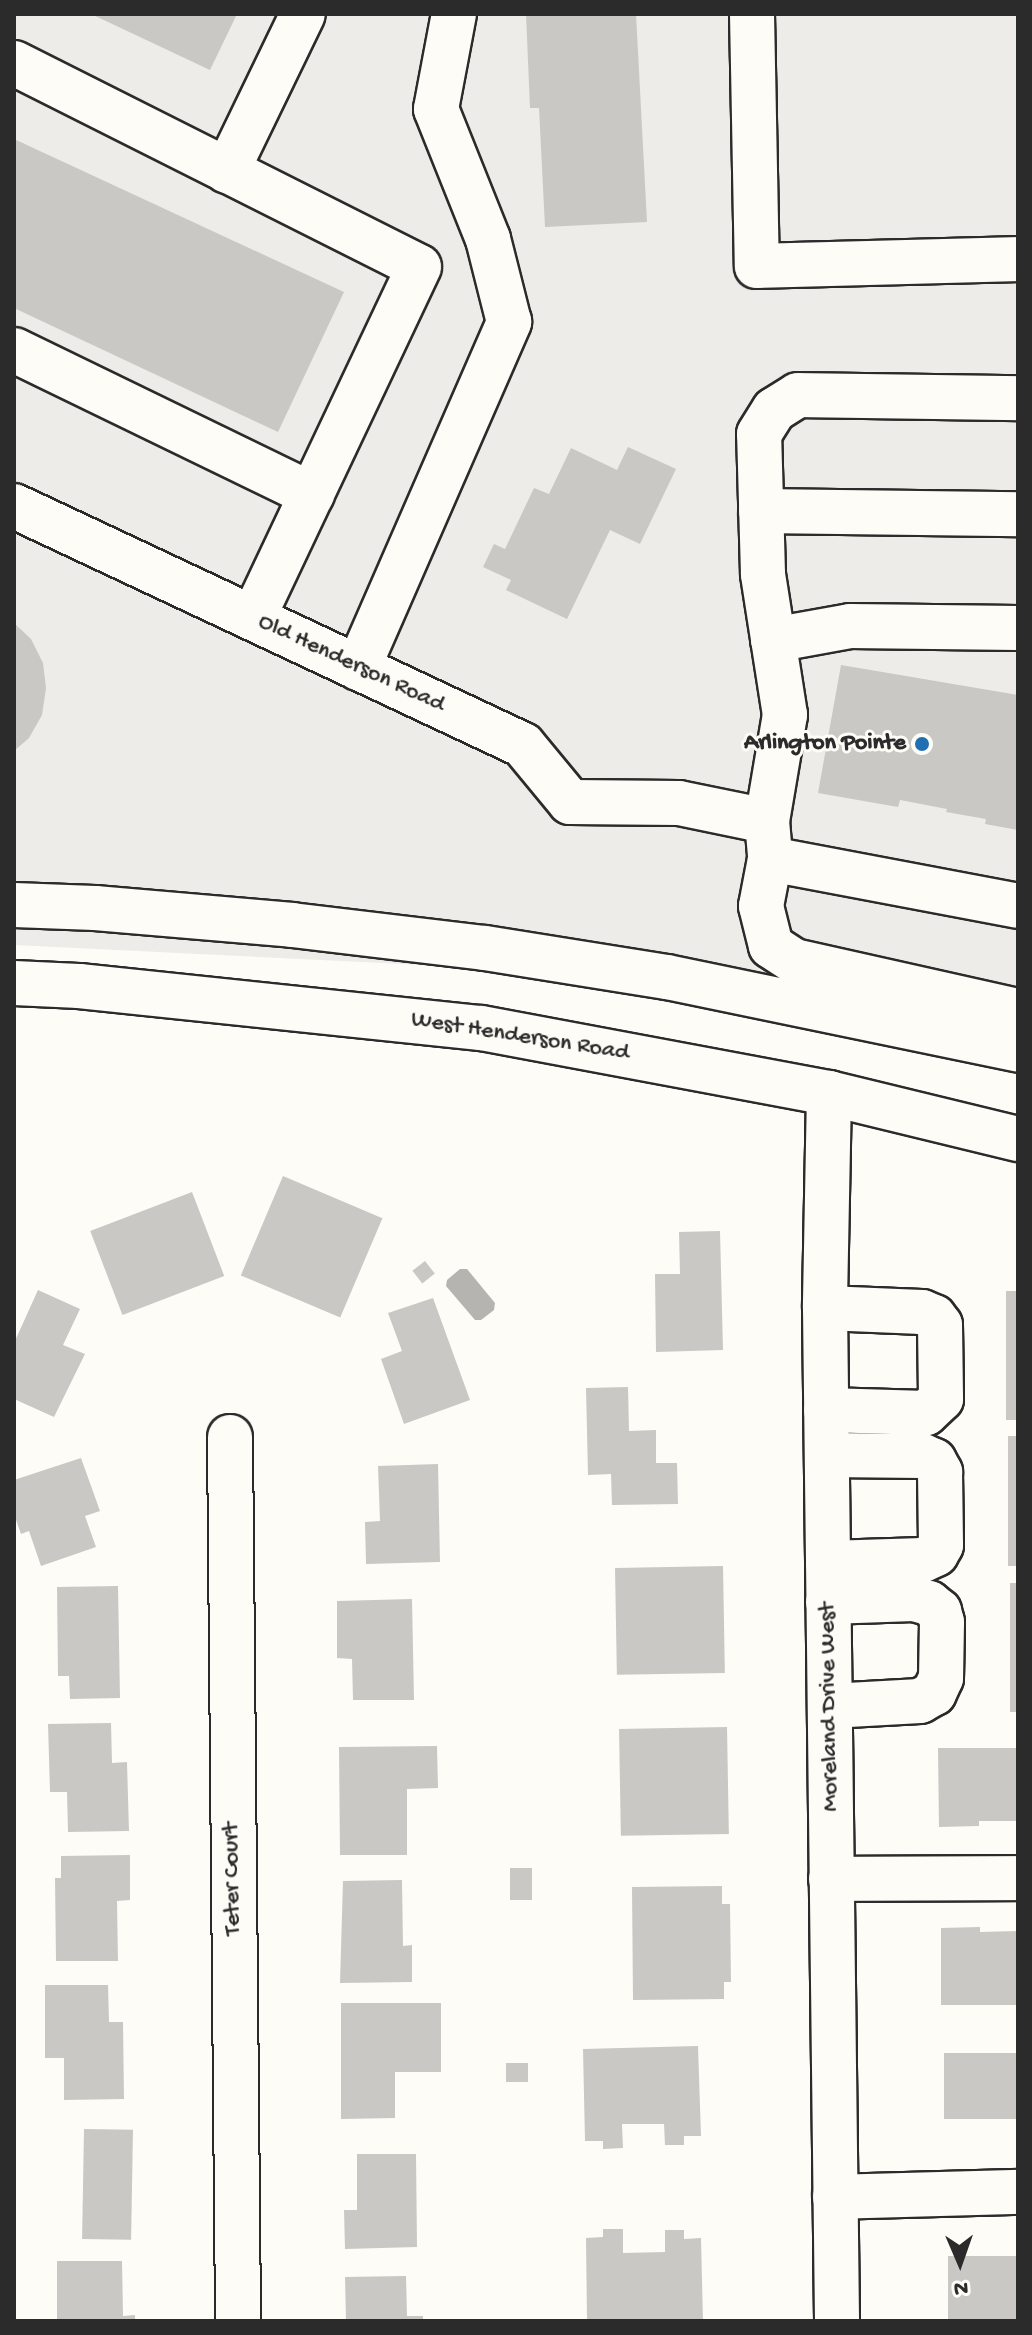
<!DOCTYPE html>
<style>
body{margin:0}
#map{position:relative;width:1032px;height:2335px;overflow:hidden;background:#fdfcf7;font-family:"Gochi Hand",sans-serif}
div>[style]{position:absolute}
.built>*{inset:0;background:#edece8}
.water>*{inset:0;background:#b5b4b1}
.building>*{inset:0;background:#c9c8c4;transform-origin:0 0}
.roads{filter:drop-shadow(2px 0 #2b2b2b) drop-shadow(-2px 0 #2b2b2b) drop-shadow(0 2px #2b2b2b) drop-shadow(0 -2px #2b2b2b)}
.minor>*{height:44px;margin:-22px;padding:0 22px;transform-origin:22px;border-radius:22px;background:#fdfcf7}
.major>*{height:44px;margin:-22px;padding:0 22px;transform-origin:22px;border-radius:22px;background:#fdfcf7}
.dots>*{width:22px;height:22px;translate:-50% -50%;box-sizing:border-box;border:4px solid #fdfcf7;border-radius:50%}
span{translate:-50% -50%;white-space:nowrap;text-align:center;line-height:1.15;-webkit-text-stroke:6px #fdfcf7;paint-order:stroke}
.street-label{font-size:24px;color:#2b2b2b}
.poi-label{font-size:24px;color:#2b2b2b;font-weight:700}
.right{translate:-100% -50%;text-align:right}
.frame{position:absolute;inset:0;border:16px solid #2b2b2b;pointer-events:none}
.north{position:absolute;left:920px;top:2223px;width:80px;height:80px;-webkit-text-stroke:6px #fdfcf7;paint-order:stroke;rotate:178deg;font-size:22px;font-weight:700;line-height:32px;text-align:center;color:#2b2b2b}
.north::after{content:'';display:block;margin:auto;width:28px;height:36px;background:#2b2b2b;clip-path:polygon(50% 0,100% 100%,50% 72%,0 100%)}
</style>
<div id="map">
<div class="built">
<i style="clip-path:polygon(14px 14px,1018px 14px,1018px 1050px,667px 977px,14px 945px)"></i>
</div>
<div class="water">
<i style="clip-path:polygon(460px 1269px,467px 1269px,495px 1303px,494px 1310px,481px 1320px,475px 1320px,446px 1286px,447px 1280px)"></i>
</div>
<div class="building">
<i style="clip-path:polygon(91px 14px,237px 14px,210px 70px)"></i>
<i style="clip-path:polygon(526px 14px,636px 14px,647px 222px,545px 227px,539px 108px,530px 108px)"></i>
<i style="clip-path:polygon(14px 139px,344px 292px,278px 432px,14px 308px)"></i>
<i style="clip-path:polygon(628px 447px,676px 469px,640px 544px,610px 530px,567px 619px,506px 590px,511px 580px,483px 567px,494px 544px,505px 549px,534px 488px,549px 494px,571px 448px,617px 470px)"></i>
<i style="clip-path:polygon(14px 623px,31px 639px,43px 663px,46px 688px,42px 715px,29px 738px,14px 751px)"></i>
<i style="clip-path:polygon(841px 665px,1018px 695px,1018px 830px,985px 824px,986px 819px,946px 812px,947px 809px,900px 800px,898px 807px,818px 793px)"></i>
<i style="left:283px;top:1176px;width:108px;height:108px;rotate:23deg"></i>
<i style="left:192px;top:1192px;width:90px;height:109px;rotate:69deg"></i>
<i style="clip-path:polygon(720px 1231px,723px 1350px,656px 1352px,655px 1274px,680px 1274px,679px 1232px)"></i>
<i style="left:425px;top:1261px;width:16px;height:16px;rotate:52deg"></i>
<i style="clip-path:polygon(38px 1290px,80px 1309px,63px 1345px,85px 1354px,54px 1417px,14px 1399px,14px 1343px)"></i>
<i style="left:1006px;top:1291px;width:12px;height:129px"></i>
<i style="clip-path:polygon(433px 1298px,470px 1400px,404px 1424px,381px 1359px,402px 1351px,388px 1313px)"></i>
<i style="clip-path:polygon(628px 1387px,629px 1431px,656px 1430px,656px 1463px,677px 1463px,678px 1504px,612px 1505px,611px 1474px,588px 1475px,586px 1388px)"></i>
<i style="left:1018px;top:1436px;width:130px;height:10px;rotate:90deg"></i>
<i style="clip-path:polygon(81px 1458px,100px 1511px,85px 1516px,96px 1547px,41px 1566px,29px 1531px,21px 1534px,14px 1514px,14px 1480px)"></i>
<i style="clip-path:polygon(438px 1464px,440px 1562px,366px 1564px,365px 1522px,380px 1521px,378px 1466px)"></i>
<i style="left:723px;top:1566px;width:107px;height:108px;rotate:89deg"></i>
<i style="left:1010px;top:1583px;width:8px;height:129px"></i>
<i style="clip-path:polygon(118px 1586px,120px 1698px,70px 1699px,69px 1676px,58px 1676px,57px 1587px)"></i>
<i style="clip-path:polygon(412px 1599px,414px 1700px,353px 1700px,352px 1659px,337px 1658px,337px 1601px)"></i>
<i style="clip-path:polygon(111px 1723px,112px 1763px,127px 1762px,129px 1831px,68px 1832px,67px 1792px,50px 1792px,48px 1724px)"></i>
<i style="left:727px;top:1727px;width:107px;height:108px;rotate:89deg"></i>
<i style="clip-path:polygon(437px 1746px,438px 1788px,407px 1789px,407px 1855px,340px 1855px,339px 1747px)"></i>
<i style="clip-path:polygon(938px 1748px,1018px 1748px,1018px 1821px,979px 1821px,979px 1826px,939px 1827px)"></i>
<i style="clip-path:polygon(130px 1855px,130px 1900px,117px 1901px,118px 1961px,56px 1961px,55px 1878px,61px 1878px,61px 1856px)"></i>
<i style="left:510px;top:1868px;width:22px;height:32px"></i>
<i style="clip-path:polygon(402px 1880px,403px 1946px,412px 1945px,412px 1982px,340px 1983px,343px 1881px)"></i>
<i style="clip-path:polygon(722px 1886px,722px 1904px,730px 1904px,731px 1982px,724px 1982px,724px 1999px,633px 2000px,632px 1887px)"></i>
<i style="clip-path:polygon(980px 1927px,980px 1932px,1018px 1931px,1018px 2005px,941px 2005px,941px 1928px)"></i>
<i style="clip-path:polygon(45px 1985px,108px 1985px,109px 2022px,123px 2022px,124px 2099px,64px 2100px,64px 2058px,45px 2058px)"></i>
<i style="clip-path:polygon(341px 2003px,441px 2003px,441px 2072px,395px 2072px,395px 2118px,341px 2119px)"></i>
<i style="clip-path:polygon(698px 2046px,701px 2136px,684px 2136px,684px 2145px,665px 2145px,664px 2124px,622px 2124px,623px 2148px,603px 2149px,603px 2141px,585px 2141px,583px 2049px)"></i>
<i style="left:1018px;top:2053px;width:66px;height:74px;rotate:90deg"></i>
<i style="left:506px;top:2063px;width:22px;height:19px"></i>
<i style="left:84px;top:2129px;width:49px;height:110px;rotate:1deg"></i>
<i style="clip-path:polygon(357px 2154px,416px 2154px,417px 2247px,345px 2249px,344px 2210px,357px 2210px)"></i>
<i style="clip-path:polygon(603px 2229px,623px 2229px,623px 2253px,665px 2252px,665px 2230px,684px 2230px,684px 2239px,701px 2238px,703px 2321px,587px 2321px,586px 2238px,603px 2237px)"></i>
<i style="left:948px;top:2256px;width:70px;height:65px"></i>
<i style="clip-path:polygon(57px 2261px,122px 2261px,123px 2316px,135px 2315px,135px 2321px,57px 2321px)"></i>
<i style="clip-path:polygon(406px 2276px,407px 2316px,423px 2316px,423px 2321px,346px 2321px,345px 2277px)"></i>
</div>
<div class="roads">
<div class="minor">
<i style="left:752px;top:14px;width:252px;rotate:88.9deg"></i>
<i style="left:757px;top:266px;width:261px;rotate:-1.5deg"></i>
<i style="left:14px;top:63px;width:453px;rotate:26.7deg"></i>
<i style="left:419px;top:267px;width:388px;rotate:115.3deg"></i>
<i style="left:227px;top:171px;width:174px;rotate:-64.2deg"></i>
<i style="left:14px;top:350px;width:331px;rotate:25.9deg"></i>
<i style="left:14px;top:506px;width:562px;rotate:25.15deg"></i>
<i style="left:523px;top:745px;width:74px;rotate:50.5deg"></i>
<i style="left:570px;top:802px;width:109px;rotate:0.5deg"></i>
<i style="left:679px;top:803px;width:90px;rotate:11.6deg"></i>
<i style="left:767px;top:821px;width:38px;rotate:85deg"></i>
<i style="left:770px;top:859px;width:252px;rotate:10.7deg"></i>
<i style="left:761px;top:511px;width:257px;rotate:0.7deg"></i>
<i style="left:773px;top:640px;width:78px;rotate:-10.3deg"></i>
<i style="left:850px;top:626px;width:168px;rotate:0.7deg"></i>
<i style="left:358px;top:668px;width:378px;rotate:-66.4deg"></i>
<i style="left:509px;top:322px;width:86px;rotate:-104.2deg"></i>
<i style="left:488px;top:239px;width:140px;rotate:-111.8deg"></i>
<i style="left:436px;top:109px;width:97px;rotate:-79.3deg"></i>
<i style="left:767px;top:821px;width:108px;rotate:-80.4deg"></i>
<i style="left:785px;top:715px;width:143px;rotate:-98.9deg"></i>
<i style="left:763px;top:574px;width:140px;rotate:-91.6deg"></i>
<i style="left:759px;top:434px;width:28px;rotate:-58deg"></i>
<i style="left:774px;top:410px;width:28px;rotate:-32deg"></i>
<i style="left:798px;top:395px;width:220px;rotate:0.8deg"></i>
<i style="left:770px;top:859px;width:48px;rotate:100.8deg"></i>
<i style="left:761px;top:906px;width:41px;rotate:76deg"></i>
<i style="left:829px;top:1093px;width:215px;rotate:91.1deg"></i>
<i style="left:825px;top:1308px;width:1013px;rotate:89.32deg"></i>
<i style="left:825px;top:1308px;width:97px;rotate:2.4deg"></i>
<i style="left:922px;top:1312px;width:13px;rotate:23deg"></i>
<i style="left:934px;top:1317px;width:10px;rotate:53deg"></i>
<i style="left:940px;top:1325px;width:74px;rotate:89.2deg"></i>
<i style="left:941px;top:1399px;width:21px;rotate:137deg"></i>
<i style="left:926px;top:1413px;width:100px;rotate:-178.3deg"></i>
<i style="left:230px;top:1437px;width:884px;rotate:89.48deg"></i>
<i style="left:827px;top:1455px;width:96px;rotate:0.6deg"></i>
<i style="left:923px;top:1456px;width:12px;rotate:24deg"></i>
<i style="left:934px;top:1461px;width:13px;rotate:61deg"></i>
<i style="left:940px;top:1472px;width:73px;rotate:89.2deg"></i>
<i style="left:941px;top:1545px;width:10px;rotate:119deg"></i>
<i style="left:936px;top:1554px;width:14px;rotate:155deg"></i>
<i style="left:923px;top:1560px;width:95px;rotate:178.2deg"></i>
<i style="left:828px;top:1602px;width:86px;rotate:-2deg"></i>
<i style="left:914px;top:1599px;width:16px;rotate:15deg"></i>
<i style="left:929px;top:1603px;width:13px;rotate:39deg"></i>
<i style="left:939px;top:1611px;width:11px;rotate:75deg"></i>
<i style="left:942px;top:1622px;width:56px;rotate:91deg"></i>
<i style="left:941px;top:1678px;width:17px;rotate:115deg"></i>
<i style="left:934px;top:1693px;width:16px;rotate:150deg"></i>
<i style="left:920px;top:1701px;width:90px;rotate:176.8deg"></i>
<i style="left:831px;top:1879px;width:187px;rotate:-0.3deg"></i>
<i style="left:835px;top:2197px;width:183px;rotate:-1.6deg"></i>
</div>
<div class="major">
<i style="left:14px;top:905px;width:81px;rotate:2.1deg"></i>
<i style="left:95px;top:908px;width:198px;rotate:4.9deg"></i>
<i style="left:292px;top:925px;width:194px;rotate:6.8deg"></i>
<i style="left:485px;top:948px;width:184px;rotate:9.1deg"></i>
<i style="left:667px;top:977px;width:359px;rotate:11.7deg"></i>
<i style="left:771px;top:946px;width:27px;rotate:33deg"></i>
<i style="left:794px;top:961px;width:230px;rotate:12.6deg"></i>
<i style="left:14px;top:983px;width:65px;rotate:2.6deg"></i>
<i style="left:79px;top:986px;width:404px;rotate:6deg"></i>
<i style="left:481px;top:1028px;width:354px;rotate:10.6deg"></i>
<i style="left:829px;top:1093px;width:195px;rotate:13.7deg"></i>
</div>
</div>
<div class="dots">
<i style="left:922px;top:744px;background:#1f6fb2"></i>
</div>
<div class="street-label">
<span style="left:351px;top:664px;rotate:25deg">Old Henderson Road</span>
<span style="left:520px;top:1037px;rotate:9deg">West Henderson Road</span>
<span style="left:830px;top:1707px;rotate:-91deg">Moreland Drive West</span>
<span style="left:233px;top:1879px;rotate:-91deg">Teter Court</span>
</div>
<div class="poi-label">
<span class="right" style="left:906px;top:744px">Arlington Pointe</span>
</div>
<div class="frame"></div>
<div class="north">N</div>
</div>
